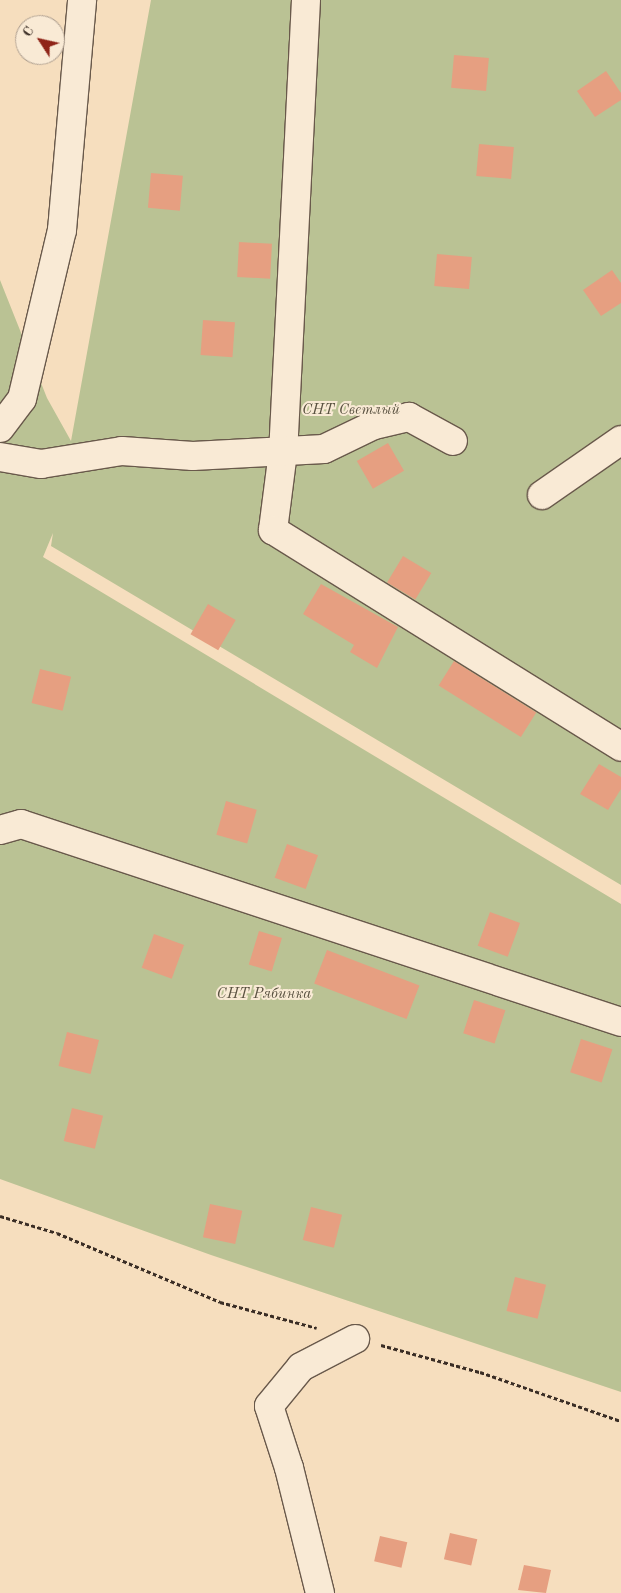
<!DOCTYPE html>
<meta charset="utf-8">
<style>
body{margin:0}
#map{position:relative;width:621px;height:1593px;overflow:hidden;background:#f6debe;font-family:"Old Standard TT",serif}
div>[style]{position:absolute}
.green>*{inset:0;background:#bac294}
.building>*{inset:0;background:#e69f81;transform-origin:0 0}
.path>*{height:3px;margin-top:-1.5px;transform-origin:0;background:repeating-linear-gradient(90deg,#3a2d25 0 4px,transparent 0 6.5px)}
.roads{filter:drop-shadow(1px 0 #69594b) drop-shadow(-1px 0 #69594b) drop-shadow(0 1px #69594b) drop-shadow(0 -1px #69594b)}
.minor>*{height:28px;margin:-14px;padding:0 14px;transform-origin:14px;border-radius:14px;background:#f9ead5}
span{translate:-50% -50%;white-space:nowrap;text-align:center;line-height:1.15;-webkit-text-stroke:4px #f9ead5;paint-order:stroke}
.park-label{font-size:15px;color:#5a5241;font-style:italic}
.north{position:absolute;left:15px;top:15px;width:50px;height:50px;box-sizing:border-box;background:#f9ead5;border:1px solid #ad9e8f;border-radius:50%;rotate:305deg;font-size:14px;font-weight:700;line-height:20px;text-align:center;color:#3a2d25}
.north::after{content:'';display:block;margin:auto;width:18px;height:22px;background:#8f2418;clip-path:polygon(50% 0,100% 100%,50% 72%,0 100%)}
</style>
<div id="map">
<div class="green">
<i style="clip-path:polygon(151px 0,621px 0,621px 885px,51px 546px,53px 533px,43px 557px,621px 904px,621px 1392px,211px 1255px,0 1179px,0 280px,47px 398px,71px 441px)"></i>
</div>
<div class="building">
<i style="left:454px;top:55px;width:35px;height:33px;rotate:5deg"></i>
<i style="clip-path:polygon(606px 71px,621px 93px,621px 100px,595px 117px,577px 91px)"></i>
<i style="left:479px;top:144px;width:35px;height:32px;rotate:5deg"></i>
<i style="left:151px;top:173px;width:32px;height:35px;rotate:5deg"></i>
<i style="left:239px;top:242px;width:33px;height:35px;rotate:3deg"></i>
<i style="left:437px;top:254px;width:35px;height:32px;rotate:5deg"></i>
<i style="clip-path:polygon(612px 270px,621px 283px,621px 303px,601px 316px,583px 290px)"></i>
<i style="left:203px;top:320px;width:32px;height:35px;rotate:4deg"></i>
<i style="left:388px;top:443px;width:32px;height:36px;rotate:60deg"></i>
<i style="left:403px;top:556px;width:33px;height:31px;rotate:31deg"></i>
<i style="clip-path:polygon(321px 584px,398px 627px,377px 668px,350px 652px,354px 645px,303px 614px)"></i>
<i style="left:208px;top:604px;width:32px;height:35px;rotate:30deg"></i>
<i style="left:454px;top:661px;width:97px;height:29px;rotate:32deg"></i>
<i style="left:40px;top:669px;width:32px;height:35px;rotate:14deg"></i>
<i style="clip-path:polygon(599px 764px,621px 777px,621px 789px,608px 810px,580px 794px)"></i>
<i style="left:226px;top:801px;width:32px;height:35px;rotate:16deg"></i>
<i style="left:287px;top:844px;width:33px;height:36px;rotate:20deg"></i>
<i style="left:490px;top:912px;width:32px;height:36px;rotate:20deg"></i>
<i style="left:259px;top:931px;width:24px;height:35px;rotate:17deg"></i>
<i style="left:154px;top:934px;width:32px;height:36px;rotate:20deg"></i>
<i style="left:327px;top:950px;width:99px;height:36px;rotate:21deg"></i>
<i style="left:474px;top:1000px;width:33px;height:35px;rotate:18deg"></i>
<i style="left:67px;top:1032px;width:33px;height:35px;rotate:14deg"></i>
<i style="left:581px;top:1039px;width:33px;height:35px;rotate:18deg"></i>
<i style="left:72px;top:1108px;width:32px;height:34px;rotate:14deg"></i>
<i style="left:210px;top:1204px;width:33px;height:34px;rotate:12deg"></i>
<i style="left:311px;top:1207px;width:32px;height:34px;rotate:14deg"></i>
<i style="left:515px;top:1277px;width:32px;height:35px;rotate:14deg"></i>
<i style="left:450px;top:1533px;width:28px;height:27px;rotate:13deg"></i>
<i style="left:380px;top:1536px;width:28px;height:26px;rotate:13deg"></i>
<i style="clip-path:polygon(524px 1565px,551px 1570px,546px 1593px,518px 1590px)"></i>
</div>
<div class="path">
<i style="left:0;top:1216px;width:59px;rotate:16.6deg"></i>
<i style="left:57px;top:1233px;width:177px;rotate:22.9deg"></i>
<i style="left:220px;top:1302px;width:100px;rotate:15deg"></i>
<i style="left:381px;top:1345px;width:103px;rotate:15.3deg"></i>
<i style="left:480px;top:1372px;width:149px;rotate:19.2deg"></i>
</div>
<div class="roads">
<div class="minor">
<i style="left:306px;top:0;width:453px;rotate:92.9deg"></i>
<i style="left:283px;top:452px;width:79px;rotate:97.3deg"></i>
<i style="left:273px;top:530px;width:410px;rotate:31.9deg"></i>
<i style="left:0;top:428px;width:36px;rotate:-53deg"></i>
<i style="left:22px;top:399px;width:174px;rotate:-76.7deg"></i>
<i style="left:62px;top:230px;width:231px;rotate:-85deg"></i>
<i style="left:0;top:457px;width:42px;rotate:9.7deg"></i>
<i style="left:41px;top:464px;width:82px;rotate:-9.1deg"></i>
<i style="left:122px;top:451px;width:71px;rotate:4deg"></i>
<i style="left:193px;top:456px;width:131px;rotate:-3.1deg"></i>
<i style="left:324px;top:449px;width:55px;rotate:-25.6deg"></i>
<i style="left:374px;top:425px;width:36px;rotate:-13deg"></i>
<i style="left:409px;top:417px;width:50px;rotate:28.6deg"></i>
<i style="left:542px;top:495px;width:96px;rotate:-34.8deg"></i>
<i style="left:0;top:830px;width:22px;rotate:-16deg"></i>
<i style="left:21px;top:824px;width:632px;rotate:18.26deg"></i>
<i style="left:320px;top:1593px;width:129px;rotate:-103.9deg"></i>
<i style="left:289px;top:1468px;width:65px;rotate:-107.9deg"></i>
<i style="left:269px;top:1406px;width:50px;rotate:-50.6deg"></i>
<i style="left:301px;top:1367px;width:61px;rotate:-27.4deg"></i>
</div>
</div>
<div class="park-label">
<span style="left:351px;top:411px">СНТ Светлый</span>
<span style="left:264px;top:995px">СНТ Рябинка</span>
</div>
<div class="north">С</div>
</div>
